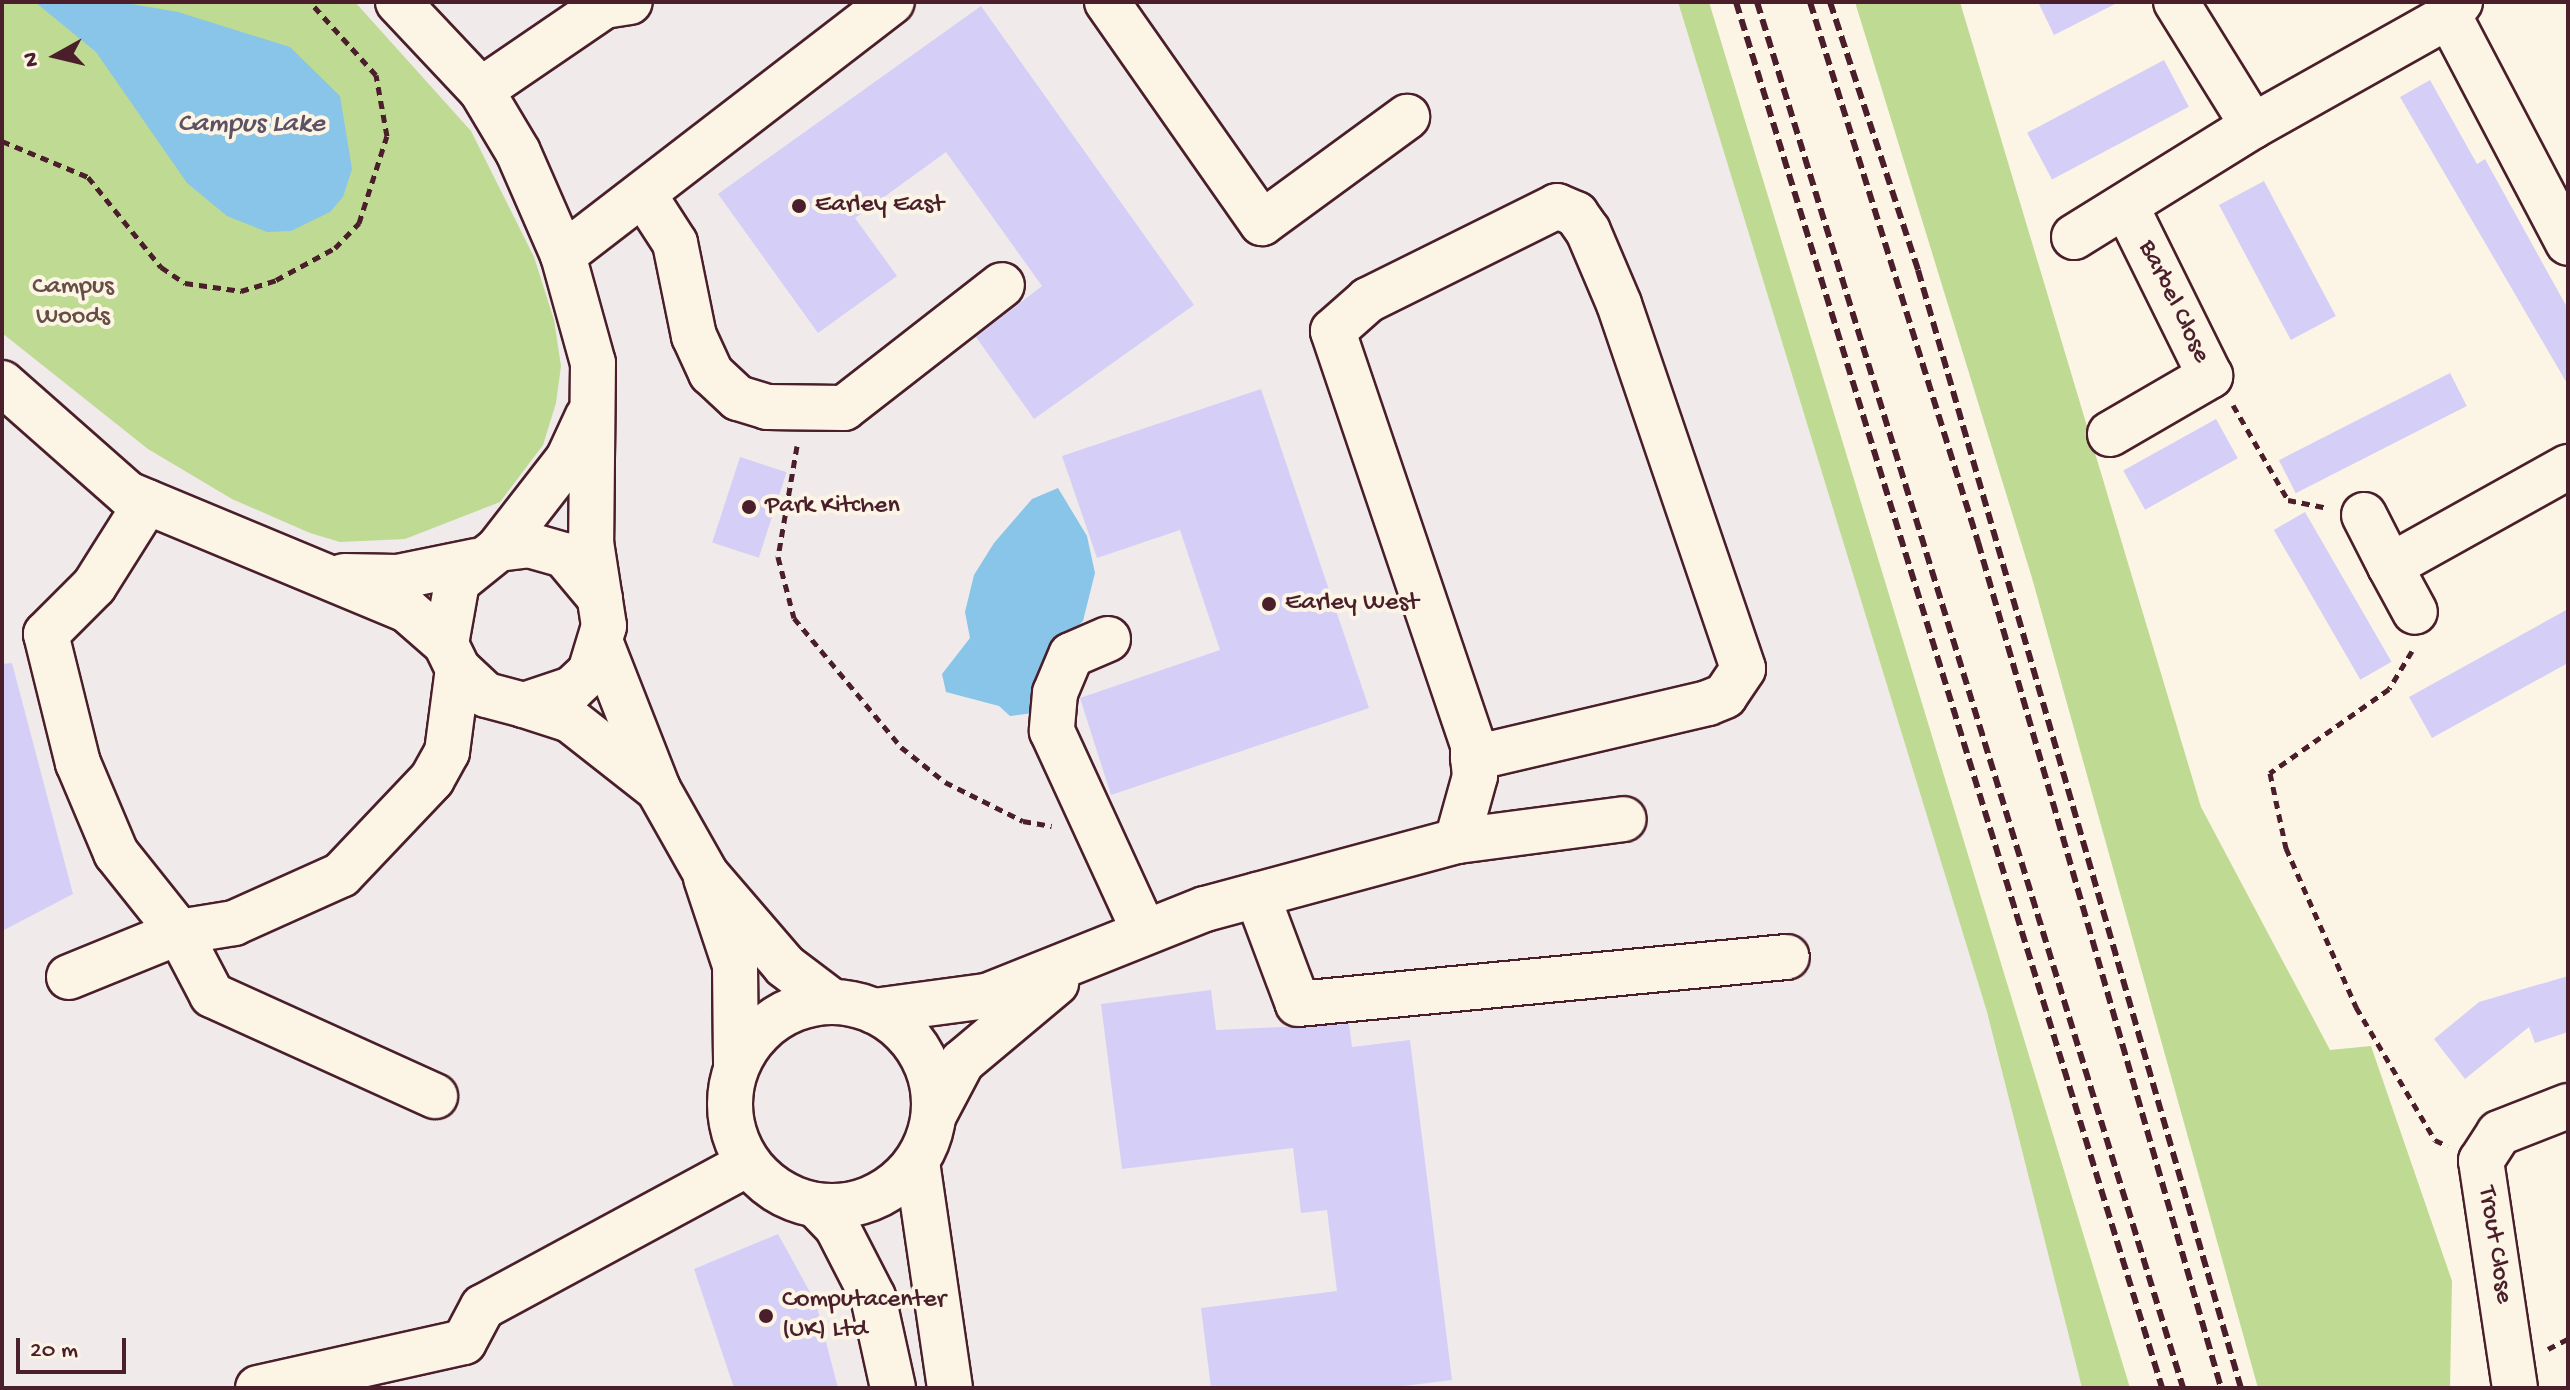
<!DOCTYPE html>
<style>
body{margin:0}
#map{position:relative;width:2570px;height:1390px;overflow:hidden;background:#fcf5e5;font-family:"Gochi Hand",sans-serif}
div>[style]{position:absolute}
.built>*{inset:0;background:#f0eaeb}
.green>*{inset:0;background:#bfda92}
.water>*{inset:0;background:#88c5e8}
.building>*{inset:0;background:#d5cff8;transform-origin:0 0}
.path>*{height:5px;margin-top:-2.5px;transform-origin:0;background:repeating-linear-gradient(90deg,#4a1f2b 0 8px,transparent 0 14px)}
.roads{filter:drop-shadow(2px 0 #4a1f2b) drop-shadow(-2px 0 #4a1f2b) drop-shadow(0 2px #4a1f2b) drop-shadow(0 -2px #4a1f2b)}
.minor>*{height:44px;margin:-22px;padding:0 22px;transform-origin:22px;border-radius:22px;background:#fcf5e5}
.minor>.ring{margin:-22px;padding:0;box-sizing:content-box;background:none;border:44px solid #fcf5e5;border-radius:50%}
.rail>*{height:6px;margin-top:-3px;transform-origin:0;background:repeating-linear-gradient(90deg,#4a1f2b 0 12px,transparent 0 18px)}
.dots>*{width:22px;height:22px;translate:-50% -50%;box-sizing:border-box;border:4px solid #fcf5e5;border-radius:50%}
span{translate:-50% -50%;white-space:nowrap;text-align:center;line-height:1.15;-webkit-text-stroke:8px #fcf5e5;paint-order:stroke}
.poi-label{font-size:26px;color:#4a1f2b}
.left{translate:0 -50%;text-align:left}
.park-label{font-size:26px;color:#674e45}
.street-label{font-size:26px;color:#4a1f2b}
.water-label{font-size:28px;color:#5d5164;font-style:italic}
.frame{position:absolute;inset:0;border:4px solid #4a1f2b;pointer-events:none}
.north{position:absolute;left:16px;top:16px;width:80px;height:80px;-webkit-text-stroke:6px #fcf5e5;paint-order:stroke;rotate:262deg;font-size:22px;font-weight:700;line-height:32px;text-align:center;color:#4a1f2b}
.north::after{content:'';display:block;margin:auto;width:28px;height:36px;background:#4a1f2b;clip-path:polygon(50% 0,100% 100%,50% 72%,0 100%)}
.scale{position:absolute;left:16px;top:1338px;width:110px;height:36px;box-sizing:border-box;border:4px solid #4a1f2b;border-top:0;padding-left:10px;font-size:24px;line-height:28px;white-space:nowrap;color:#4a1f2b;-webkit-text-stroke:6px #fcf5e5;paint-order:stroke}
</style>
<div id="map">
<div class="built">
<i style="clip-path:polygon(2px 2px,1678px 2px,1987px 1012px,2082px 1388px,2px 1388px)"></i>
</div>
<div class="green">
<i style="clip-path:polygon(2px 2px,355px 2px,471px 131px,534px 257px,554px 320px,561px 366px,556px 403px,543px 445px,500px 502px,405px 539px,340px 542px,310px 533px,232px 499px,148px 449px,2px 333px)"></i>
<i style="clip-path:polygon(1678px 2px,1709px 2px,2130px 1388px,2082px 1388px,1987px 1012px)"></i>
<i style="clip-path:polygon(1855px 2px,1960px 2px,2201px 807px,2330px 1050px,2371px 1046px,2452px 1281px,2450px 1388px,2258px 1388px,2032px 578px)"></i>
</div>
<div class="water">
<i style="clip-path:polygon(35px 2px,120px 2px,178px 12px,290px 47px,340px 96px,352px 169px,343px 197px,330px 212px,291px 231px,267px 232px,227px 216px,187px 183px,96px 52px)"></i>
<i style="clip-path:polygon(1058px 488px,1087px 536px,1095px 573px,1083px 621px,1065px 639px,1033px 713px,1010px 716px,999px 706px,946px 692px,942px 674px,970px 638px,965px 612px,974px 575px,994px 543px,1032px 499px)"></i>
</div>
<div class="building">
<i style="clip-path:polygon(2038px 2px,2119px 2px,2054px 35px)"></i>
<i style="clip-path:polygon(981px 6px,1194px 305px,1034px 419px,976px 337px,1042px 286px,946px 152px,855px 218px,897px 276px,818px 333px,718px 194px)"></i>
<i style="left:2164px;top:60px;width:53px;height:155px;rotate:62deg"></i>
<i style="clip-path:polygon(2430px 80px,2477px 164px,2485px 159px,2568px 309px,2568px 385px,2400px 97px)"></i>
<i style="left:2264px;top:181px;width:153px;height:51px;rotate:62deg"></i>
<i style="left:2450px;top:373px;width:37px;height:192px;rotate:63deg"></i>
<i style="clip-path:polygon(1261px 389px,1369px 708px,1111px 795px,1080px 698px,1220px 650px,1180px 530px,1097px 558px,1062px 456px)"></i>
<i style="left:2216px;top:419px;width:45px;height:106px;rotate:61deg"></i>
<i style="left:740px;top:457px;width:49px;height:90px;rotate:18deg"></i>
<i style="left:2305px;top:512px;width:173px;height:36px;rotate:60deg"></i>
<i style="clip-path:polygon(2568px 609px,2568px 663px,2432px 738px,2409px 697px)"></i>
<i style="clip-path:polygon(12px 663px,73px 894px,2px 931px,2px 664px)"></i>
<i style="clip-path:polygon(2568px 976px,2568px 1032px,2535px 1043px,2529px 1027px,2465px 1079px,2434px 1039px,2479px 1002px)"></i>
<i style="clip-path:polygon(1211px 990px,1216px 1030px,1349px 1024px,1352px 1047px,1410px 1040px,1452px 1380px,1388px 1388px,1211px 1388px,1201px 1308px,1337px 1291px,1327px 1210px,1301px 1213px,1293px 1148px,1122px 1169px,1101px 1004px)"></i>
<i style="clip-path:polygon(778px 1234px,816px 1303px,838px 1388px,734px 1388px,694px 1269px)"></i>
</div>
<div class="path">
<i style="left:2px;top:141px;width:93px;rotate:22.7deg"></i>
<i style="left:88px;top:177px;width:116px;rotate:51deg"></i>
<i style="left:161px;top:267px;width:29px;rotate:34deg"></i>
<i style="left:185px;top:283px;width:57px;rotate:8.1deg"></i>
<i style="left:241px;top:291px;width:37px;rotate:-17deg"></i>
<i style="left:276px;top:280px;width:67px;rotate:-28.5deg"></i>
<i style="left:335px;top:248px;width:35px;rotate:-46deg"></i>
<i style="left:359px;top:223px;width:91px;rotate:-72.2deg"></i>
<i style="left:387px;top:136px;width:62px;rotate:-100.2deg"></i>
<i style="left:376px;top:75px;width:98px;rotate:-132.1deg"></i>
<i style="left:2233px;top:405px;width:110px;rotate:59.9deg"></i>
<i style="left:2288px;top:500px;width:41px;rotate:11.3deg"></i>
<i style="left:797px;top:446px;width:113px;rotate:99.7deg"></i>
<i style="left:778px;top:557px;width:63px;rotate:75.3deg"></i>
<i style="left:794px;top:618px;width:168px;rotate:50.3deg"></i>
<i style="left:901px;top:747px;width:56px;rotate:38.5deg"></i>
<i style="left:945px;top:782px;width:87px;rotate:26.6deg"></i>
<i style="left:1023px;top:821px;width:29px;rotate:10deg"></i>
<i style="left:2412px;top:651px;width:44px;rotate:121.2deg"></i>
<i style="left:2389px;top:689px;width:146px;rotate:144.8deg"></i>
<i style="left:2270px;top:773px;width:77px;rotate:78deg"></i>
<i style="left:2286px;top:848px;width:174px;rotate:66.2deg"></i>
<i style="left:2356px;top:1007px;width:155px;rotate:59.3deg"></i>
<i style="left:2435px;top:1140px;width:14px;rotate:25deg"></i>
<i style="left:2548px;top:1349px;width:22px;rotate:-27deg"></i>
</div>
<div class="roads">
<div class="minor">
<i style="left:398px;top:2px;width:121px;rotate:46.7deg"></i>
<i style="left:481px;top:90px;width:72px;rotate:59.2deg"></i>
<i style="left:518px;top:152px;width:112px;rotate:66.4deg"></i>
<i style="left:563px;top:255px;width:112px;rotate:74.5deg"></i>
<i style="left:593px;top:363px;width:179px;rotate:90.6deg"></i>
<i style="left:591px;top:542px;width:85px;rotate:81.2deg"></i>
<i style="left:604px;top:626px;width:48px;rotate:106.9deg"></i>
<i style="left:590px;top:672px;width:25px;rotate:137deg"></i>
<i style="left:572px;top:689px;width:51px;rotate:161.6deg"></i>
<i style="left:524px;top:705px;width:39px;rotate:-165deg"></i>
<i style="left:486px;top:695px;width:38px;rotate:-137deg"></i>
<i style="left:458px;top:669px;width:28px;rotate:-116deg"></i>
<i style="left:446px;top:644px;width:63px;rotate:-79.9deg"></i>
<i style="left:457px;top:582px;width:53px;rotate:-38.8deg"></i>
<i style="left:498px;top:549px;width:31px;rotate:-7deg"></i>
<i style="left:529px;top:545px;width:36px;rotate:16deg"></i>
<i style="left:564px;top:555px;width:56px;rotate:50.1deg"></i>
<i style="left:1107px;top:2px;width:270px;rotate:55deg"></i>
<i style="left:1262px;top:223px;width:180px;rotate:-36.2deg"></i>
<i style="left:2460px;top:2px;width:18px;rotate:128deg"></i>
<i style="left:2449px;top:16px;width:256px;rotate:62.3deg"></i>
<i style="left:481px;top:90px;width:149px;rotate:-34.3deg"></i>
<i style="left:604px;top:6px;width:26px;rotate:-9deg"></i>
<i style="left:2253px;top:126px;width:225px;rotate:-29.3deg"></i>
<i style="left:644px;top:195px;width:57px;rotate:57.1deg"></i>
<i style="left:675px;top:243px;width:95px;rotate:78.5deg"></i>
<i style="left:694px;top:336px;width:41px;rotate:65.3deg"></i>
<i style="left:711px;top:373px;width:37px;rotate:43deg"></i>
<i style="left:738px;top:398px;width:30px;rotate:17deg"></i>
<i style="left:767px;top:407px;width:77px;rotate:0.7deg"></i>
<i style="left:844px;top:408px;width:200px;rotate:-37.9deg"></i>
<i style="left:2074px;top:237px;width:211px;rotate:-31.8deg"></i>
<i style="left:2253px;top:126px;width:146px;rotate:-121.8deg"></i>
<i style="left:563px;top:255px;width:415px;rotate:-37.6deg"></i>
<i style="left:2px;top:383px;width:168px;rotate:41.4deg"></i>
<i style="left:128px;top:494px;width:302px;rotate:22.6deg"></i>
<i style="left:407px;top:610px;width:52px;rotate:41.1deg"></i>
<i style="left:2110px;top:434px;width:116px;rotate:-30.1deg"></i>
<i style="left:2210px;top:376px;width:185px;rotate:-116.3deg"></i>
<i style="left:147px;top:502px;width:99px;rotate:122.2deg"></i>
<i style="left:94px;top:586px;width:68px;rotate:135deg"></i>
<i style="left:46px;top:634px;width:133px;rotate:76.1deg"></i>
<i style="left:78px;top:763px;width:98px;rotate:67.1deg"></i>
<i style="left:116px;top:853px;width:101px;rotate:51.4deg"></i>
<i style="left:179px;top:932px;width:71px;rotate:62.4deg"></i>
<i style="left:212px;top:995px;width:245px;rotate:24.4deg"></i>
<i style="left:2364px;top:515px;width:57px;rotate:63deg"></i>
<i style="left:2390px;top:566px;width:204px;rotate:-29.1deg"></i>
<i style="left:498px;top:549px;width:114px;rotate:-52.1deg"></i>
<i style="left:568px;top:459px;width:47px;rotate:-65.1deg"></i>
<i style="left:2390px;top:566px;width:52px;rotate:61.5deg"></i>
<i style="left:344px;top:576px;width:54px;rotate:1.1deg"></i>
<i style="left:398px;top:577px;width:80px;rotate:-11.6deg"></i>
<i style="left:1108px;top:639px;width:40px;rotate:156.6deg"></i>
<i style="left:1071px;top:655px;width:41px;rotate:112.8deg"></i>
<i style="left:1055px;top:693px;width:38px;rotate:95deg"></i>
<i style="left:1052px;top:731px;width:220px;rotate:65.3deg"></i>
<i style="left:602px;top:646px;width:154px;rotate:68.6deg"></i>
<i style="left:658px;top:789px;width:98px;rotate:60.5deg"></i>
<i style="left:706px;top:874px;width:121px;rotate:49.3deg"></i>
<i style="left:785px;top:966px;width:56px;rotate:37.1deg"></i>
<i style="left:524px;top:705px;width:48px;rotate:18.1deg"></i>
<i style="left:570px;top:720px;width:112px;rotate:38.1deg"></i>
<i style="left:1457px;top:841px;width:67px;rotate:-74.5deg"></i>
<i style="left:1475px;top:776px;width:18px;rotate:-96deg"></i>
<i style="left:1473px;top:758px;width:13px;rotate:-90deg"></i>
<i style="left:1473px;top:745px;width:437px;rotate:-108.7deg"></i>
<i style="left:1333px;top:331px;width:47px;rotate:-41.5deg"></i>
<i style="left:1368px;top:300px;width:211px;rotate:-26.4deg"></i>
<i style="left:1557px;top:206px;width:21px;rotate:23deg"></i>
<i style="left:1576px;top:214px;width:21px;rotate:55deg"></i>
<i style="left:1588px;top:231px;width:79px;rotate:67deg"></i>
<i style="left:1619px;top:304px;width:385px;rotate:71.2deg"></i>
<i style="left:1743px;top:669px;width:32px;rotate:124deg"></i>
<i style="left:1725px;top:696px;width:18px;rotate:158deg"></i>
<i style="left:1708px;top:703px;width:241px;rotate:166.8deg"></i>
<i style="left:706px;top:878px;width:92px;rotate:71.6deg"></i>
<i style="left:735px;top:965px;width:101px;rotate:89.4deg"></i>
<i style="left:1257px;top:895px;width:116px;rotate:69.4deg"></i>
<i style="left:1298px;top:1004px;width:491px;rotate:-5.5deg"></i>
<i style="left:69px;top:977px;width:119px;rotate:-22.2deg"></i>
<i style="left:179px;top:932px;width:56px;rotate:-9.3deg"></i>
<i style="left:234px;top:923px;width:117px;rotate:-24.2deg"></i>
<i style="left:341px;top:875px;width:132px;rotate:-46.5deg"></i>
<i style="left:432px;top:779px;width:31px;rotate:-61deg"></i>
<i style="left:447px;top:752px;width:84px;rotate:-82.5deg"></i>
<i class="ring" style="left:730px;top:1002px;width:160px;height:160px"></i>
<i style="left:874px;top:1011px;width:114px;rotate:-7.6deg"></i>
<i style="left:987px;top:996px;width:235px;rotate:-21.8deg"></i>
<i style="left:1205px;top:909px;width:261px;rotate:-15.1deg"></i>
<i style="left:1457px;top:841px;width:168px;rotate:-7.5deg"></i>
<i style="left:934px;top:1115px;width:60px;rotate:-62.2deg"></i>
<i style="left:962px;top:1062px;width:123px;rotate:-40deg"></i>
<i style="left:917px;top:1162px;width:228px;rotate:81.7deg"></i>
<i style="left:818px;top:1207px;width:28px;rotate:46deg"></i>
<i style="left:837px;top:1227px;width:79px;rotate:62.8deg"></i>
<i style="left:873px;top:1297px;width:93px;rotate:77.6deg"></i>
<i style="left:258px;top:1388px;width:211px;rotate:-12.6deg"></i>
<i style="left:464px;top:1342px;width:40px;rotate:-62deg"></i>
<i style="left:483px;top:1307px;width:301px;rotate:-28.4deg"></i>
<i style="left:2515px;top:1388px;width:230px;rotate:-98.5deg"></i>
<i style="left:2481px;top:1161px;width:33px;rotate:-57deg"></i>
<i style="left:2499px;top:1133px;width:74px;rotate:-21.4deg"></i>
</div>
</div>
<div class="rail">
<i style="left:1736px;top:2px;width:1450px;rotate:72.91deg"></i>
<i style="left:1757px;top:2px;width:1450px;rotate:72.91deg"></i>
<i style="left:1810px;top:2px;width:566px;rotate:72.72deg"></i>
<i style="left:1978px;top:542px;width:880px;rotate:73.97deg"></i>
<i style="left:1830px;top:2px;width:282px;rotate:71.8deg"></i>
<i style="left:1918px;top:270px;width:1164px;rotate:73.89deg"></i>
</div>
<div class="dots">
<i style="left:799px;top:206px;background:#4a1f2b"></i>
<i style="left:749px;top:507px;background:#4a1f2b"></i>
<i style="left:1269px;top:604px;background:#4a1f2b"></i>
<i style="left:766px;top:1316px;background:#4a1f2b"></i>
</div>
<div class="poi-label">
<span class="left" style="left:815px;top:206px">Earley East</span>
<span class="left" style="left:765px;top:507px">Park Kitchen</span>
<span class="left" style="left:1285px;top:604px">Earley West</span>
<span class="left" style="left:782px;top:1316px">Computacenter<br>(UK) Ltd</span>
</div>
<div class="park-label">
<span style="left:73px;top:303px">Campus<br>Woods</span>
</div>
<div class="street-label">
<span style="left:2173px;top:302px;rotate:64deg">Barbel Close</span>
<span style="left:2494px;top:1245px;rotate:81deg">Trout Close</span>
</div>
<div class="water-label">
<span style="left:251px;top:125px">Campus Lake</span>
</div>
<div class="frame"></div>
<div class="north">N</div>
<div class="scale">20 m</div>
</div>
